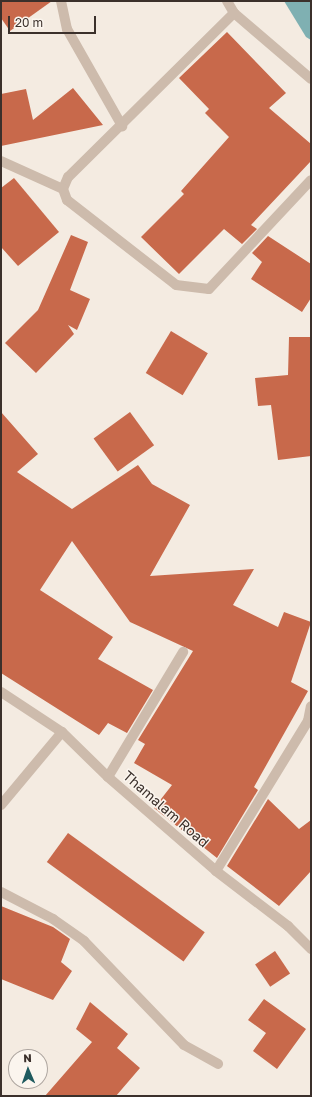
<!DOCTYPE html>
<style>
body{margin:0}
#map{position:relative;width:312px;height:1097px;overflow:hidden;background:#f4ebe1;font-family:"Golos Text",sans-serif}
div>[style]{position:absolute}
.water>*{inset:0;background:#7fb0b2}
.building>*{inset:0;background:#c8694b;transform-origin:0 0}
.minor>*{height:10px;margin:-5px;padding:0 5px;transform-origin:5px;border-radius:5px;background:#cdbbac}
.tertiary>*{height:10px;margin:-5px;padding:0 5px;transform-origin:5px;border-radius:5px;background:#cdbbac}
span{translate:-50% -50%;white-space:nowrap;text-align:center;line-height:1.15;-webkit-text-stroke:3px #fbf5ee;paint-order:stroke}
.street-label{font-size:14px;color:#3b302b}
.frame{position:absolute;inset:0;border:2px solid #3b302b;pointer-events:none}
.north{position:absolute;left:8px;top:1049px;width:40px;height:40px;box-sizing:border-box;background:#fbf5ee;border:1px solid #aea6a0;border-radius:50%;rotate:358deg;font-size:11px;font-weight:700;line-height:16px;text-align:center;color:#3b302b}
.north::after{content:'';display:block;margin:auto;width:14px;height:18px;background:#1f5a5e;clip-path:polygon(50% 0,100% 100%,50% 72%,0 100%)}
.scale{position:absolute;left:8px;top:16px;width:88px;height:18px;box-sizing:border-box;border:2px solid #3b302b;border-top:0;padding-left:5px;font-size:12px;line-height:14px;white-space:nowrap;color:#3b302b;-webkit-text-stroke:3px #fbf5ee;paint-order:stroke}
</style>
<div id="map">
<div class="water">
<i style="clip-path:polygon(284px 1px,311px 1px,311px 40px,306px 37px)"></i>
</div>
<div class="building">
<i style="clip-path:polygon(1px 1px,52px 1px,10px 31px,1px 18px)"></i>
<i style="clip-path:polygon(227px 32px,286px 93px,269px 108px,311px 144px,311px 161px,251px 225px,257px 229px,242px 244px,224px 229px,179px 274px,141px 237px,184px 194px,181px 191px,229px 137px,205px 113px,209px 109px,179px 78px)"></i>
<i style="clip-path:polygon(73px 88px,103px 125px,1px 146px,1px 94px,26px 89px,33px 120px)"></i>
<i style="clip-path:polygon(14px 178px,59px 232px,18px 266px,1px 247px,1px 188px)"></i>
<i style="clip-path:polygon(71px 235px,88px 242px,70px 290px,90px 299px,77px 330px,68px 325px,74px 334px,36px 373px,5px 343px,38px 310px)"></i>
<i style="clip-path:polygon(268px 236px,311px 264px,311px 298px,302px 312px,251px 279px,262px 262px,252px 253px)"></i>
<i style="left:171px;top:331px;width:43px;height:49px;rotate:31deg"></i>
<i style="clip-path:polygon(289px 337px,311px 337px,311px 456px,278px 460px,271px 405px,258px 406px,255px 378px,288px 375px)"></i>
<i style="clip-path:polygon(1px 412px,38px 454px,17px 472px,72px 509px,138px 465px,152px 484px,190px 505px,150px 576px,254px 569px,233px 605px,278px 627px,284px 612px,311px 622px,291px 682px,308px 691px,254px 787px,258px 790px,217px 858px,154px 808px,172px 785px,134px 763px,145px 744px,138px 740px,193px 651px,130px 622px,72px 541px,40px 590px,113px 637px,98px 659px,153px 690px,127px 733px,108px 723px,99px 735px,1px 673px)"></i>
<i style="left:130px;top:412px;width:41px;height:45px;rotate:54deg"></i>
<i style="clip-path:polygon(268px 799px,299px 829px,311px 820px,311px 871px,279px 906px,227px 866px)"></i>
<i style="left:68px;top:833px;width:169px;height:36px;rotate:36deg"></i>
<i style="clip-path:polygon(1px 906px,53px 927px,70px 939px,61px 962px,72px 971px,53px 1000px,1px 979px)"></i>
<i style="left:275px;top:951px;width:27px;height:24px;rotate:56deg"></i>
<i style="clip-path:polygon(264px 999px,306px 1029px,277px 1069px,253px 1051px,266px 1033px,248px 1020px)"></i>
<i style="clip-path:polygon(90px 1002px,128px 1034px,117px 1048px,140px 1068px,116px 1096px,45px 1096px,92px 1042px,76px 1029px)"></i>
</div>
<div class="minor">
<i style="left:61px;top:1px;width:29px;rotate:78deg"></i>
<i style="left:67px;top:29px;width:112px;rotate:60.4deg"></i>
<i style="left:227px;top:1px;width:14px;rotate:60deg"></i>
<i style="left:234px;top:13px;width:101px;rotate:40.6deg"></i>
<i style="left:234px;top:13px;width:233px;rotate:135.3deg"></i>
<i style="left:68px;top:177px;width:13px;rotate:113deg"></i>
<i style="left:63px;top:189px;width:12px;rotate:70deg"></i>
<i style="left:67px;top:200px;width:138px;rotate:37.9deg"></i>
<i style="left:176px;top:285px;width:33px;rotate:7deg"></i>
<i style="left:209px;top:289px;width:149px;rotate:-46.9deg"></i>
<i style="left:1px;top:161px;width:68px;rotate:24.3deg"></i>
<i style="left:108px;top:777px;width:146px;rotate:-59deg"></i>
<i style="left:1px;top:805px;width:95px;rotate:-50.1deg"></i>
<i style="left:216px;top:871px;width:176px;rotate:-58.5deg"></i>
<i style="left:308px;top:721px;width:15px;rotate:-79deg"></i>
<i style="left:1px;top:892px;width:59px;rotate:27.4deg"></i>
<i style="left:53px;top:919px;width:38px;rotate:35deg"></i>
<i style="left:84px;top:941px;width:144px;rotate:46.1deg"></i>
<i style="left:184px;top:1045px;width:39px;rotate:29deg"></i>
</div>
<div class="tertiary">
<i style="left:1px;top:692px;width:73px;rotate:33.3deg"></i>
<i style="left:62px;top:732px;width:64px;rotate:44.4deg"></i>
<i style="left:108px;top:777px;width:143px;rotate:41deg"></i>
<i style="left:216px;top:871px;width:91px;rotate:37.4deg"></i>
<i style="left:288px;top:926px;width:33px;rotate:45deg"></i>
</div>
<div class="street-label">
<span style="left:166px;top:809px;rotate:41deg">Thamalam Road</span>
</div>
<div class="frame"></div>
<div class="north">N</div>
<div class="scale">20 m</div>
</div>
